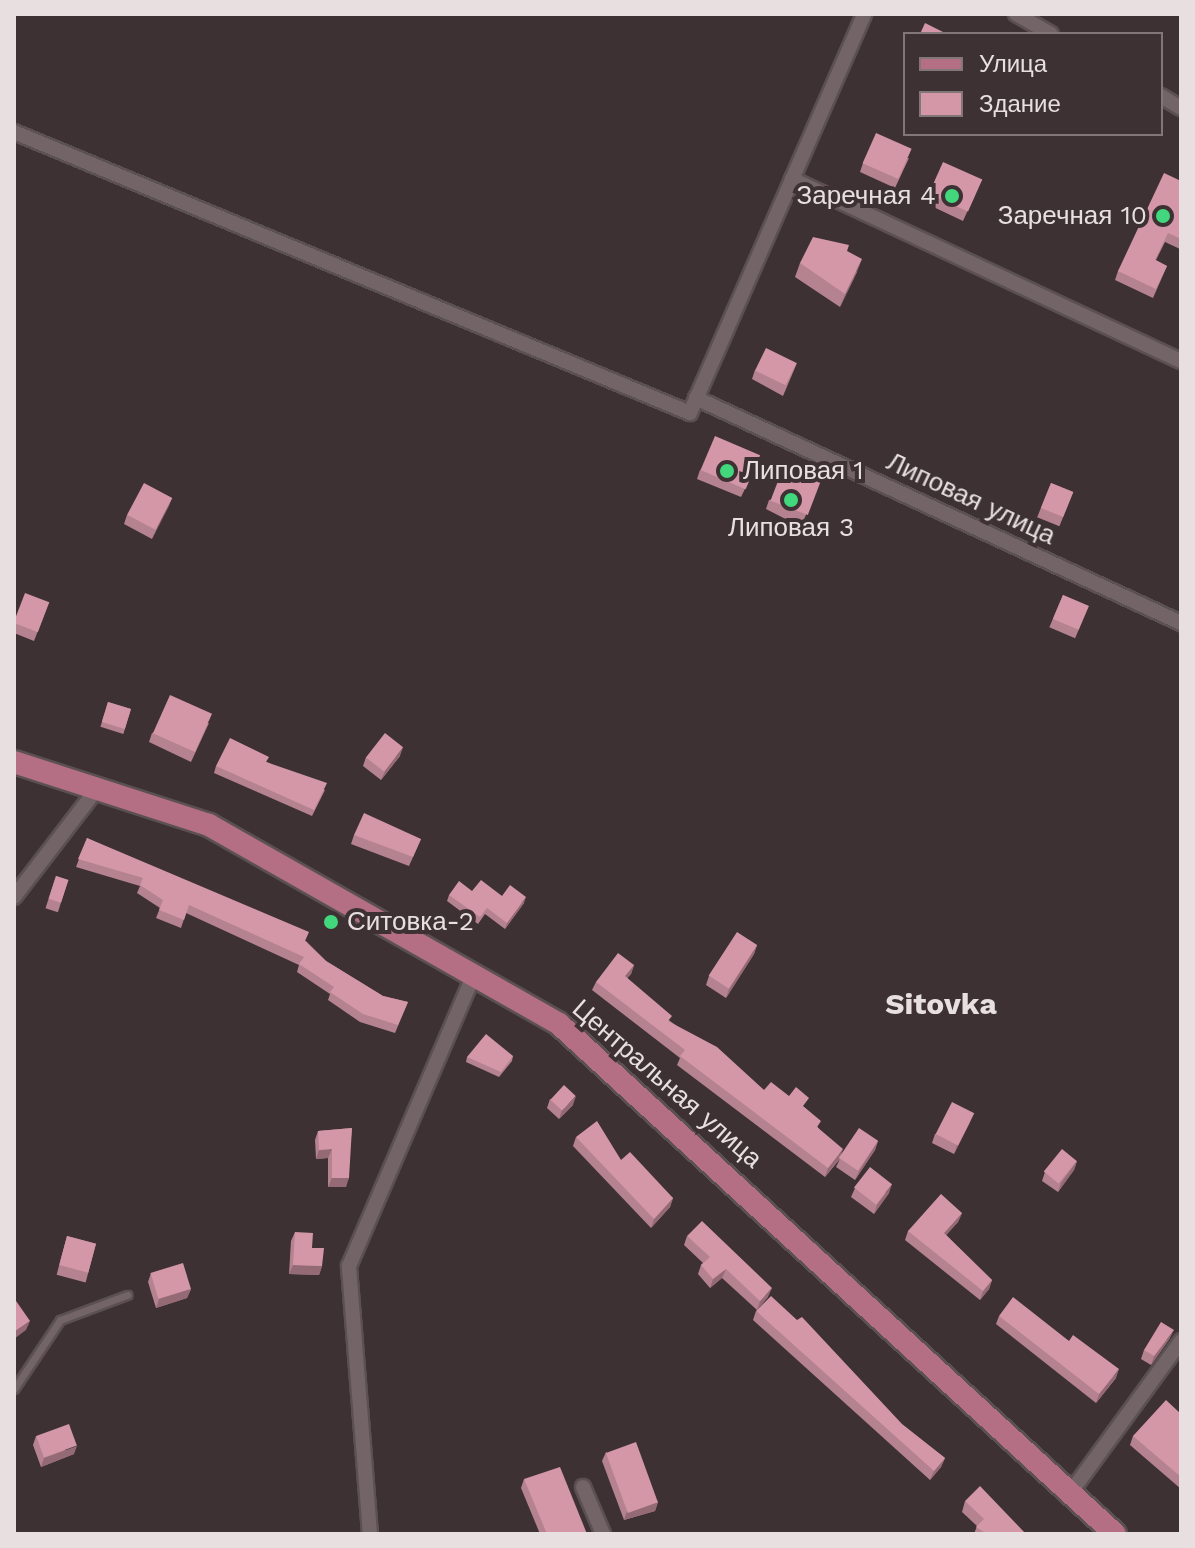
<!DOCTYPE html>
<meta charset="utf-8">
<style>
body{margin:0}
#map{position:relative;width:1195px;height:1548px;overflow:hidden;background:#3d3134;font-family:"Work Sans",sans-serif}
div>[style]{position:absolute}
.roads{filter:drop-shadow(2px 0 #5b5052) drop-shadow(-2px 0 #5b5052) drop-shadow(0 2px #5b5052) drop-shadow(0 -2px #5b5052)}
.lane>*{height:7px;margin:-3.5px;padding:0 3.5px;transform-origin:3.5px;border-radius:3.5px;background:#736468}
.street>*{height:14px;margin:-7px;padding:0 7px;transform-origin:7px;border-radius:7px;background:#736468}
.primary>*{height:22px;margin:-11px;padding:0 11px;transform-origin:11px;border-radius:11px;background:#b46f84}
.wall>*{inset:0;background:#b58290;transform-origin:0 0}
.shaded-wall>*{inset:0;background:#946a75}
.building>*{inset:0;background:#d397a7;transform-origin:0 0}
.dots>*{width:22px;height:22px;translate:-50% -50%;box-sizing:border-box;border:4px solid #3d3134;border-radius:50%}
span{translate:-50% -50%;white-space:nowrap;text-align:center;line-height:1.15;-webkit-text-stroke:8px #3d3134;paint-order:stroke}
.poi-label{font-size:26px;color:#e7dfe0}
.right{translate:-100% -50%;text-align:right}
.left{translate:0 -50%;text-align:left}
.street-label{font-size:26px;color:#e7dfe0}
.quarter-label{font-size:30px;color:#e7dfe0;font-weight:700}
.frame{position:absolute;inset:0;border:16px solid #e7dfe0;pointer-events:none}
.legend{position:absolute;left:903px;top:32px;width:260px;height:104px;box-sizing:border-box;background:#3d3134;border:2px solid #817779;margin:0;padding:10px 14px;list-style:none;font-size:24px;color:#e7dfe0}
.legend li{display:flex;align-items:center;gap:16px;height:40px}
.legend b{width:40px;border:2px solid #817779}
</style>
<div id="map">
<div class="roads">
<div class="lane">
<i style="left:14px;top:1389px;width:83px;rotate:-56.3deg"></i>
<i style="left:60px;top:1320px;width:72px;rotate:-20.5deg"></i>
</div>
<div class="street">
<i style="left:1016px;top:14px;width:40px;rotate:29.7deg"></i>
<i style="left:1161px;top:96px;width:23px;rotate:31deg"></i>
<i style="left:14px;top:132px;width:732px;rotate:22.57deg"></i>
<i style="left:690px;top:413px;width:435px;rotate:-66.4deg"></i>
<i style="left:792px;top:179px;width:429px;rotate:25.1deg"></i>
<i style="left:696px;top:398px;width:535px;rotate:24.89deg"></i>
<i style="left:14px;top:897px;width:136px;rotate:-52.5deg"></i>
<i style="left:583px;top:1487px;width:51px;rotate:66.9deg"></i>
<i style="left:1071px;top:1492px;width:187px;rotate:-53.9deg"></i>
<i style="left:370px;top:1534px;width:269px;rotate:-94.5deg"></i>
<i style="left:349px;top:1266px;width:317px;rotate:-66.8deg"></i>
</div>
<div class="primary">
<i style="left:14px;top:762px;width:205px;rotate:17.9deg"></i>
<i style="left:209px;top:825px;width:403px;rotate:29.6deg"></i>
<i style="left:559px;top:1024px;width:754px;rotate:42.53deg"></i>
</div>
</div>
<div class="wall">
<i style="clip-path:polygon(909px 158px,895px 188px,860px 172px,863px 163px)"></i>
<i style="clip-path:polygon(982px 179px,963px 221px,925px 203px,928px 194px)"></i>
<i style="clip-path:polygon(1181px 181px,1181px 247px,1180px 249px,1165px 242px,1156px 260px,1167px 266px,1153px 298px,1115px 280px,1118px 271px)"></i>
<i style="clip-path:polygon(847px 251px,857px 272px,840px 307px,795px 277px,800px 263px)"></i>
<i style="clip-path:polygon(797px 363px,783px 396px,752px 379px,755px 370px)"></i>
<i style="clip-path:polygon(757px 464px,741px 497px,697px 479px,700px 470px)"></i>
<i style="left:1051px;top:483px;width:24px;height:37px;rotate:22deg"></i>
<i style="clip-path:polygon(816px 490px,801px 527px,766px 509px,769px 500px)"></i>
<i style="clip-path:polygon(172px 498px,152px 539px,124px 524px,127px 515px)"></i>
<i style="left:1063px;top:595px;width:28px;height:35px;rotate:23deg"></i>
<i style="clip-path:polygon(49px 602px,34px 641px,14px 633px,14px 621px)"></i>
<i style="left:108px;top:702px;width:24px;height:26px;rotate:17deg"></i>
<i style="clip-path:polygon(209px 723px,191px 762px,149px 742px,152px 733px)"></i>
<i style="clip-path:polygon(400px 756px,381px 780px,363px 766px,366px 757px)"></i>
<i style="clip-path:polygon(267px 762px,325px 790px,312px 816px,214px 773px,216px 766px)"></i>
<i style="clip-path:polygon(354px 835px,421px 839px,409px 866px,351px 844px)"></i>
<i style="clip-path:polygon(87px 838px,306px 941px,326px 961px,383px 996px,408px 1002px,395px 1033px,360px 1022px,328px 1000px,330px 994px,297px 972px,299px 965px,186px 913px,181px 928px,156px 918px,160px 908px,137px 893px,140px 886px,76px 867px)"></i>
<i style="left:56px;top:876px;width:13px;height:34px;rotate:18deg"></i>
<i style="clip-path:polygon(472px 891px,502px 896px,524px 903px,505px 929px,485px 914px,478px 924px,447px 901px,449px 895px)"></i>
<i style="clip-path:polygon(757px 945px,754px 954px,726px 998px,706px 985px,709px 976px)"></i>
<i style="clip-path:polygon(634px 965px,631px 974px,627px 978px,670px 1021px,764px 1090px,805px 1108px,819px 1129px,841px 1157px,878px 1141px,875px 1150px,855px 1180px,836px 1167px,840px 1159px,825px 1177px,677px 1065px,680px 1058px,592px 990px,596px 982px)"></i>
<i style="clip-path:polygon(513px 1056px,512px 1061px,499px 1077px,466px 1062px,467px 1057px)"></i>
<i style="clip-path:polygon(550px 1099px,573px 1105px,559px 1119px,547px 1108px)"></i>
<i style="clip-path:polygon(970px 1122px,954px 1154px,932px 1143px,935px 1134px)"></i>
<i style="clip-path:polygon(352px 1128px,346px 1187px,328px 1187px,328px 1158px,316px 1159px,315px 1140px,318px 1131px)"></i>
<i style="clip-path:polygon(576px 1137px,621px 1160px,673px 1198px,670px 1207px,651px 1228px,573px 1146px)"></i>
<i style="clip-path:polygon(1077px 1161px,1074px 1170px,1058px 1192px,1042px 1181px,1045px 1172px)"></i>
<i style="clip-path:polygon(855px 1188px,889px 1193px,874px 1214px,851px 1197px)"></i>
<i style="clip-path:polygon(962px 1213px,958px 1222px,946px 1235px,992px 1280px,989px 1289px,980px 1300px,905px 1240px,908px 1231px)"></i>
<i style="clip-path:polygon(295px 1232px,312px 1248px,322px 1266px,319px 1275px,289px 1274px,291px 1241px)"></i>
<i style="left:67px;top:1236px;width:30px;height:40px;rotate:15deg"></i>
<i style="clip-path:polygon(687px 1236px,768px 1297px,757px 1310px,722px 1278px,710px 1288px,698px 1274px,701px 1265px,703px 1263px,684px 1245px)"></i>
<i style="clip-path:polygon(151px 1273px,191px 1289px,187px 1298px,156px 1308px,148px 1282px)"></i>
<i style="clip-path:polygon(756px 1311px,945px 1458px,941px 1467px,930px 1480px,753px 1320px)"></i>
<i style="clip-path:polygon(999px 1316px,1069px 1341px,1116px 1378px,1096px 1403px,996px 1324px)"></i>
<i style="clip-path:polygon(1170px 1338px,1151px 1365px,1141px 1359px,1144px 1350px)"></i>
<i style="clip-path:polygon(1181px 1414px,1181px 1489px,1130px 1445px,1133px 1436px)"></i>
<i style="clip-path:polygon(36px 1436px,74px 1454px,41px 1467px,33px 1445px)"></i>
<i style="clip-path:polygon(606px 1452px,658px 1502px,655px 1511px,624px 1520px,602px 1461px)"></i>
<i style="clip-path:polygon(524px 1479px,587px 1534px,540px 1534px,521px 1488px)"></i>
<i style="clip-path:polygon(965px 1501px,1026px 1534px,974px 1534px,977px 1526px,962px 1512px)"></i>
</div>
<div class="shaded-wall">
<i style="clip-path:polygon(862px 259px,857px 272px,840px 307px,845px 294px)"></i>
<i style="clip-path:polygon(172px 498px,169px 506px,152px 539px,156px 530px)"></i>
<i style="clip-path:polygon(403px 747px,400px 756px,381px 780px,385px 771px)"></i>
<i style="clip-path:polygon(526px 897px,524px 903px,505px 929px,507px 923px)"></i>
<i style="clip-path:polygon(757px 945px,754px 954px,726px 998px,729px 989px)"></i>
<i style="clip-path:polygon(634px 965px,631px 974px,621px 985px,625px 976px)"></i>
<i style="clip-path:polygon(576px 1096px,573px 1105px,559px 1119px,562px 1110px)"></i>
<i style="clip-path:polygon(974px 1113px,970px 1122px,954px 1154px,957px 1145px)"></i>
<i style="clip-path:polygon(878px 1141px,875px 1150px,855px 1180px,859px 1171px)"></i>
<i style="clip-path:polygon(332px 1149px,328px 1158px,316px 1159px,319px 1150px)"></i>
<i style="clip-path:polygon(843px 1149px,840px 1158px,825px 1177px,828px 1168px)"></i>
<i style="clip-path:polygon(1077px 1161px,1074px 1170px,1058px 1192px,1061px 1183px)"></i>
<i style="clip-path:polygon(332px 1178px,349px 1178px,346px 1187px,328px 1187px)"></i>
<i style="clip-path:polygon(892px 1184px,889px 1193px,874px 1214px,877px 1205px)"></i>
<i style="clip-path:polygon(673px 1198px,670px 1207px,651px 1228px,654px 1219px)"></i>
<i style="clip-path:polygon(962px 1213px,958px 1222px,940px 1242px,944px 1233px)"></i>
<i style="clip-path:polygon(293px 1265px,322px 1266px,319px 1275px,289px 1274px)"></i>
<i style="clip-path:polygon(726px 1269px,722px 1278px,710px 1288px,713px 1279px)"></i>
<i style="clip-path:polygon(992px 1280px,989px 1289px,980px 1300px,983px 1291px)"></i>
<i style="clip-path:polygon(772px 1288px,768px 1297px,757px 1310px,760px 1301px)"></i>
<i style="clip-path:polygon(191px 1289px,187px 1298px,156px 1308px,159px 1299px)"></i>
<i style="clip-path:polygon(30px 1321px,26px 1330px,14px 1339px,14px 1332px)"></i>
<i style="clip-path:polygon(1174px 1330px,1170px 1338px,1151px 1365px,1154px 1356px)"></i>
<i style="clip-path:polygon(1119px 1369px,1116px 1378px,1096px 1403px,1099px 1394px)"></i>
<i style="clip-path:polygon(77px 1446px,74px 1454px,41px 1467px,44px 1458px)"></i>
<i style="clip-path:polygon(945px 1458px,941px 1467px,930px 1480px,934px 1471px)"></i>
<i style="clip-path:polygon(658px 1502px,655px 1511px,624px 1520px,627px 1511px)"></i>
</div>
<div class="building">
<i style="clip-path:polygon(925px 23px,947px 34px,920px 34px)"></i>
<i style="left:876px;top:133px;width:39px;height:33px;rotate:24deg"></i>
<i style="left:943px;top:162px;width:43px;height:35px;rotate:24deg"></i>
<i style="clip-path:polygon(1164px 173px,1181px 181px,1181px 239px,1168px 233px,1155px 260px,1167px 266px,1156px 289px,1118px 271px)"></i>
<i style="clip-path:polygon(813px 237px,849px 245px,847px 251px,862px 259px,845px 294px,800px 263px)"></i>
<i style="left:766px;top:348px;width:34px;height:25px;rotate:26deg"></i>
<i style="left:715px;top:436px;width:49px;height:37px;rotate:23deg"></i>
<i style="left:783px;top:468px;width:40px;height:35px;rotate:21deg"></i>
<i style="left:144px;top:483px;width:32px;height:36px;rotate:28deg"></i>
<i style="left:1051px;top:483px;width:24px;height:27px;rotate:22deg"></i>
<i style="left:25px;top:593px;width:26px;height:32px;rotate:21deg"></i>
<i style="left:1063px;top:595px;width:28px;height:26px;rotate:23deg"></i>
<i style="left:170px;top:695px;width:46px;height:42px;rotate:24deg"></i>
<i style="left:108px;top:702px;width:24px;height:21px;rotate:17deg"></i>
<i style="left:385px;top:733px;width:23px;height:31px;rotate:38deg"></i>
<i style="clip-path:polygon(230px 738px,269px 757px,266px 762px,327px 783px,314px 810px,216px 766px)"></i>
<i style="clip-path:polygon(364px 813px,421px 839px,413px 857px,354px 835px)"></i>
<i style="clip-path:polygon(87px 838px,309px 932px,305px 941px,326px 961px,383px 996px,408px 1002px,398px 1025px,363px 1014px,330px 992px,334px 987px,299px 964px,304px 957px,189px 905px,184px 920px,159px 910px,163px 900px,140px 885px,143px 878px,78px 859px)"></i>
<i style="left:56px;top:876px;width:13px;height:24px;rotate:18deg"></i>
<i style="clip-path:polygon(481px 880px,502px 896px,510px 885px,526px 897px,507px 923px,487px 908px,480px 917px,449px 895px,459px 881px,472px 891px)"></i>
<i style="left:737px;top:932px;width:24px;height:52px;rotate:33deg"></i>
<i style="clip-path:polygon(618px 953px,634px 965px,625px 976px,672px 1016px,668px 1021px,717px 1047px,764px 1090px,771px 1082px,789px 1096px,796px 1087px,809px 1098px,803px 1106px,821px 1121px,817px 1127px,843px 1149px,828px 1168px,680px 1056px,685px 1050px,596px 982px)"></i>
<i style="clip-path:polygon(486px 1034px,513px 1056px,501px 1072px,467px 1057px)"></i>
<i style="left:564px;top:1085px;width:16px;height:20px;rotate:43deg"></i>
<i style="left:952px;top:1102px;width:25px;height:36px;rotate:27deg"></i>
<i style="clip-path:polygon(597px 1121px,621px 1160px,630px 1152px,673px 1198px,654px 1219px,576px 1137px)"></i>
<i style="clip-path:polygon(352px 1128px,349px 1178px,332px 1178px,332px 1149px,319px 1150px,318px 1131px)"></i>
<i style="left:859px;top:1128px;width:23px;height:36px;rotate:34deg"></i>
<i style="left:1062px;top:1149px;width:19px;height:29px;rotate:39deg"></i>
<i style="left:870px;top:1167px;width:28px;height:26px;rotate:38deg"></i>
<i style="clip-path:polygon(941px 1194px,962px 1213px,944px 1233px,992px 1280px,983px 1291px,908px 1231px)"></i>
<i style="clip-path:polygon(702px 1221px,772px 1288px,760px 1301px,726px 1269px,713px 1279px,701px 1265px,710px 1257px,687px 1236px)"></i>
<i style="clip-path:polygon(295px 1232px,313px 1233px,312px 1248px,324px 1248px,322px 1266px,293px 1265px)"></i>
<i style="left:67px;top:1236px;width:30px;height:30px;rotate:15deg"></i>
<i style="left:183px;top:1263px;width:27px;height:34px;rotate:73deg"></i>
<i style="clip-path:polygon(771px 1296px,797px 1320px,802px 1317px,902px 1424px,945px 1458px,934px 1471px,756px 1311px)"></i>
<i style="clip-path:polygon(1013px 1297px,1069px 1341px,1073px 1335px,1119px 1369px,1099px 1394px,999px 1316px)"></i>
<i style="clip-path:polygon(14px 1298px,30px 1321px,14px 1332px)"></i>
<i style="clip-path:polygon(1161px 1322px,1174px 1330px,1154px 1356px,1144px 1350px)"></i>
<i style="clip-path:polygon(1166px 1400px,1181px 1414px,1181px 1477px,1133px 1436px)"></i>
<i style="left:69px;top:1424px;width:23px;height:35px;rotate:70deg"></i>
<i style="left:636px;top:1442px;width:64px;height:32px;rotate:70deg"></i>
<i style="clip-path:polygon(560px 1467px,587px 1534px,547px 1534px,524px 1479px)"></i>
<i style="clip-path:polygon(980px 1486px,1026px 1534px,987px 1534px,976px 1527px,984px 1519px,965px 1501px)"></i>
</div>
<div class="dots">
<i style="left:952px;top:196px;background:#42d77c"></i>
<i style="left:1163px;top:216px;background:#42d77c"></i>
<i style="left:727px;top:471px;background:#42d77c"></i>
<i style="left:791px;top:500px;background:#42d77c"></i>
<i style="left:331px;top:922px;background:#42d77c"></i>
</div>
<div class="poi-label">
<span class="right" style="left:936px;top:196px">Заречная 4</span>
<span class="right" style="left:1147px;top:216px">Заречная 10</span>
<span class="left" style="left:743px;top:471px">Липовая 1</span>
<span style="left:791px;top:528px">Липовая 3</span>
<span class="left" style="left:347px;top:922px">Ситовка-2</span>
</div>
<div class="street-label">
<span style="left:971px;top:499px;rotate:25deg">Липовая улица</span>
<span style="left:667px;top:1084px;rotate:41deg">Центральная улица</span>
</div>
<div class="quarter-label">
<span style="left:941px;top:1004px">Sitovka</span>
</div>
<div class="frame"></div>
<ul class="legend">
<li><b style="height:10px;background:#b46f84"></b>Улица</li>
<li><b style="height:22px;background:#d397a7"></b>Здание</li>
</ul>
</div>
